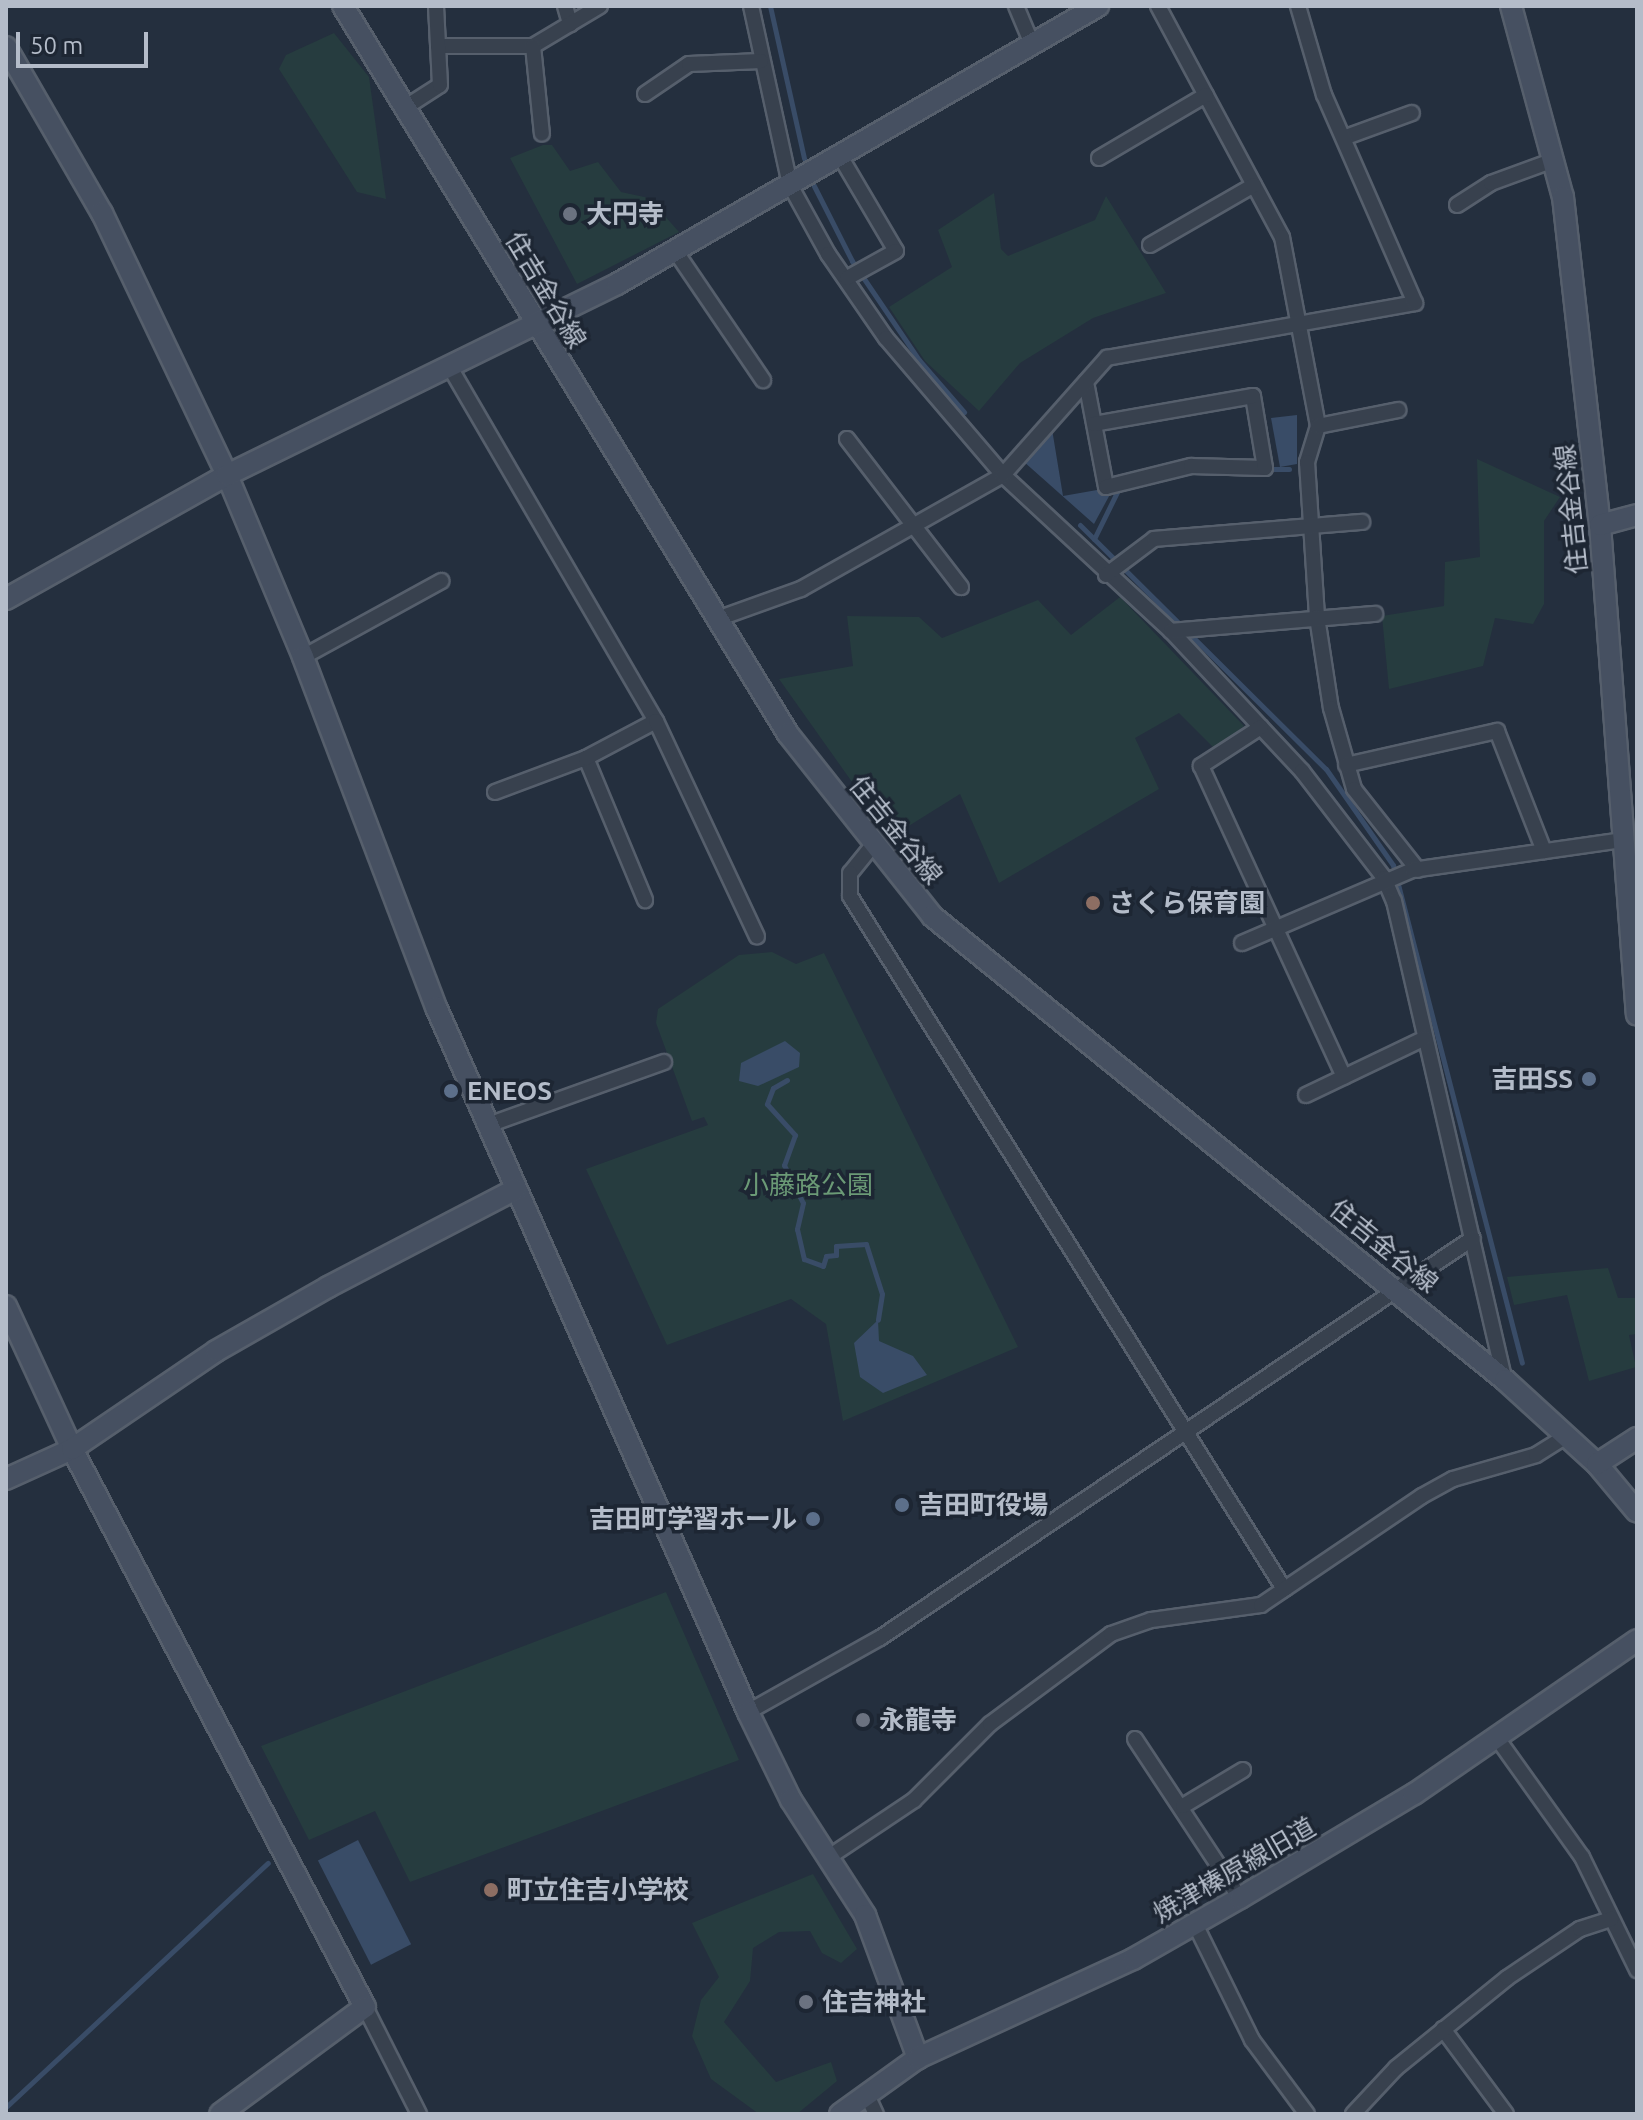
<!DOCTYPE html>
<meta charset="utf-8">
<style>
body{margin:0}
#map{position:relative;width:1643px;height:2120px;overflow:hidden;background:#242f3e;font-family:Ubuntu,"Noto Sans JP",sans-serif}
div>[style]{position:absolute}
.green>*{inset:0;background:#263c3f}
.water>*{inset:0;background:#394c67;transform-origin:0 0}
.stream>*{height:5px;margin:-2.5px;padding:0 2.5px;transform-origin:2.5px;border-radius:2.5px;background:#394c67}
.roads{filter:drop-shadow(2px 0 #565f6c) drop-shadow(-2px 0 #565f6c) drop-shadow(0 2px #565f6c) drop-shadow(0 -2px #565f6c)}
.street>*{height:14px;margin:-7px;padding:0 7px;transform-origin:7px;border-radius:7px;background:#38414e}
.secondary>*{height:20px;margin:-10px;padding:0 10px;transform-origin:10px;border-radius:10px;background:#465061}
.dots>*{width:22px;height:22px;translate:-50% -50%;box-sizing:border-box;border:4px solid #1d2633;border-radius:50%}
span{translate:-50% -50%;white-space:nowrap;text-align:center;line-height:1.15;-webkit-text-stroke:7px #1d2633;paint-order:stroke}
.poi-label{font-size:26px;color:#b4bcc9;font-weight:700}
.left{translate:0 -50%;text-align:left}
.right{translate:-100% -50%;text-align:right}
.street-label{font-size:26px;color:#b4bcc9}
.park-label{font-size:26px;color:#6b9a76}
.frame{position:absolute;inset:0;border:8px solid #b4bcc9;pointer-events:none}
.scale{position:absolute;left:16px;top:32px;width:132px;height:36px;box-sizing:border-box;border:4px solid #b4bcc9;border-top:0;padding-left:10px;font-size:24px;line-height:28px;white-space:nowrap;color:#b4bcc9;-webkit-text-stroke:6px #1d2633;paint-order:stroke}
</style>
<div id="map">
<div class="green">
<i style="clip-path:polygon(334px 33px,369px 77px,386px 199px,357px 192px,279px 69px,286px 55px)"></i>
<i style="clip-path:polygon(543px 145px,552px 145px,570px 171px,598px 162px,621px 192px,649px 198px,679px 232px,577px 284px,510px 158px)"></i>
<i style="clip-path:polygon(994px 193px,1001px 249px,1008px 256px,1095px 220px,1106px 196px,1166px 293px,1093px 318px,1020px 363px,979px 411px,925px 361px,889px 307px,952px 267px,938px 230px)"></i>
<i style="clip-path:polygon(1477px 459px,1560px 497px,1544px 521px,1544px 604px,1533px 624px,1495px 618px,1483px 666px,1389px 689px,1382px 616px,1444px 606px,1445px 562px,1480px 557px)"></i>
<i style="clip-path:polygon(1120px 597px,1244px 726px,1215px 749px,1179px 713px,1135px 738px,1159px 789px,999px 883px,960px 794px,891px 837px,779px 679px,853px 666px,847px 616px,919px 617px,942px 638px,1038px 600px,1071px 635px)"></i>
<i style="clip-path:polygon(772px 952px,796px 964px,824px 953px,1018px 1347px,843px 1421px,826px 1324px,791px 1299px,667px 1345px,586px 1169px,708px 1125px,704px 1117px,692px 1121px,656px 1023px,658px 1009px,739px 955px)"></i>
<i style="clip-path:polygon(1608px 1268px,1618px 1298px,1636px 1298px,1637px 1334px,1629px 1335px,1636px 1367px,1589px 1381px,1567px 1295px,1514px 1305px,1507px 1277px)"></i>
<i style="clip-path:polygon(666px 1592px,739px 1760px,410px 1882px,375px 1811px,309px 1840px,261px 1746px)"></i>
<i style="clip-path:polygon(813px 1874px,857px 1949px,841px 1963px,822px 1953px,810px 1931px,779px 1932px,753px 1948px,750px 1981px,724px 2022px,776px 2082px,831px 2062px,837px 2081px,797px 2114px,759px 2114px,711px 2079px,692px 2036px,701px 2000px,719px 1977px,692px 1923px)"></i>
</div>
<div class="water">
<i style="clip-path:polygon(1297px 415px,1297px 464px,1280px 467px,1271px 418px)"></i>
<i style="clip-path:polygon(1052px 429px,1063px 496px,1114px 487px,1094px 524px,1023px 461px)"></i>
<i style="clip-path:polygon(785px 1041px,800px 1053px,799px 1067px,758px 1086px,739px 1081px,741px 1063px)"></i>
<i style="clip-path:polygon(878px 1320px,879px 1341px,913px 1356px,927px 1375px,883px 1393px,860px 1377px,854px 1343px)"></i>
<i style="left:358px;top:1840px;width:117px;height:45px;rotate:63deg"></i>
</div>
<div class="stream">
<i style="left:770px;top:6px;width:156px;rotate:77.4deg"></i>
<i style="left:813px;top:184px;width:86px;rotate:63.1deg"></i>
<i style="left:852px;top:261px;width:120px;rotate:55.9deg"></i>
<i style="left:919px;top:360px;width:69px;rotate:49.1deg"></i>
<i style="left:1266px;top:469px;width:23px"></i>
<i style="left:1080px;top:525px;width:346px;rotate:44.8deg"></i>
<i style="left:1326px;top:769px;width:117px;rotate:55.1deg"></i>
<i style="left:1393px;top:865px;width:514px;rotate:75.48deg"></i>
<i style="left:1094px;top:539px;width:57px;rotate:-63.9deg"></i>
<i style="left:787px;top:1080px;width:16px;rotate:150deg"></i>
<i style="left:773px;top:1088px;width:17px;rotate:111deg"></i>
<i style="left:767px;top:1104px;width:42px;rotate:47.9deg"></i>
<i style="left:795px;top:1135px;width:32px;rotate:110deg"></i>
<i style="left:784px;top:1165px;width:42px;rotate:63.4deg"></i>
<i style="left:803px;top:1203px;width:27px;rotate:103deg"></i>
<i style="left:797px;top:1229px;width:31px;rotate:77deg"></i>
<i style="left:804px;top:1259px;width:20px;rotate:20deg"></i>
<i style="left:823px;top:1266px;width:10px;rotate:-73deg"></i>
<i style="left:826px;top:1256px;width:10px;rotate:-6deg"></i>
<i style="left:836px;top:1255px;width:9px;rotate:-90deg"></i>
<i style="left:836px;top:1246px;width:30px;rotate:-4deg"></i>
<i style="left:866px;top:1244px;width:52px;rotate:72.3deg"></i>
<i style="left:882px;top:1294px;width:26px;rotate:99deg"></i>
<i style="left:6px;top:2107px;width:358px;rotate:-43deg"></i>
</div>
<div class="roads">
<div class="street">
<i style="left:565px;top:6px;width:19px;rotate:74deg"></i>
<i style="left:751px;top:6px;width:183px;rotate:77.7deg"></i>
<i style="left:790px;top:185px;width:79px;rotate:61.2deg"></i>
<i style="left:828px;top:254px;width:102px;rotate:55.4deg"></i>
<i style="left:886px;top:338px;width:180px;rotate:49.5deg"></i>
<i style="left:1003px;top:475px;width:229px;rotate:42.9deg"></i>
<i style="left:1171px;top:631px;width:192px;rotate:46.9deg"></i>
<i style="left:1302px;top:771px;width:135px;rotate:52.5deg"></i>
<i style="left:1384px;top:878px;width:25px;rotate:67deg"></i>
<i style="left:1394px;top:901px;width:492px;rotate:77deg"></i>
<i style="left:1016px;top:6px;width:41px;rotate:67.2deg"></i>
<i style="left:1158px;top:6px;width:262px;rotate:61.8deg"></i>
<i style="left:1282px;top:237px;width:192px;rotate:79.2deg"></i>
<i style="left:1318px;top:426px;width:38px;rotate:107deg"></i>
<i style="left:1307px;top:462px;width:155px;rotate:86.3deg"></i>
<i style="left:1317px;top:617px;width:92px;rotate:81.3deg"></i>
<i style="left:1331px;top:708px;width:84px;rotate:74.1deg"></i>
<i style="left:1354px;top:789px;width:103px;rotate:51.7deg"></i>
<i style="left:438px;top:46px;width:95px"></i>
<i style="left:533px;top:46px;width:78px;rotate:-30.8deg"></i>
<i style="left:533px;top:46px;width:88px;rotate:84.2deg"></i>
<i style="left:645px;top:94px;width:53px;rotate:-34.3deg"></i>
<i style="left:689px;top:64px;width:72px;rotate:-2.4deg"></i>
<i style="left:406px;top:107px;width:40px;rotate:-32.9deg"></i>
<i style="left:440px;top:85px;width:79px;rotate:-92.9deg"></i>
<i style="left:1346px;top:137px;width:70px;rotate:-20deg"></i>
<i style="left:840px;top:156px;width:110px;rotate:59.5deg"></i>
<i style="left:896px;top:251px;width:56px;rotate:151.1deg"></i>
<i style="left:1099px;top:158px;width:124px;rotate:-30.5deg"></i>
<i style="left:1457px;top:205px;width:40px;rotate:-32.9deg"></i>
<i style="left:1491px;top:183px;width:67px;rotate:-20.1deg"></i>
<i style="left:1150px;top:245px;width:120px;rotate:-30deg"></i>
<i style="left:676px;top:252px;width:155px;rotate:55.8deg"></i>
<i style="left:451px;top:369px;width:407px;rotate:59.8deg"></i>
<i style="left:1086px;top:382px;width:107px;rotate:79.2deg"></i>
<i style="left:1106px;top:487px;width:88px;rotate:-13.9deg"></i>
<i style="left:1191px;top:466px;width:74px;rotate:1.5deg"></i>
<i style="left:1265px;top:468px;width:73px;rotate:-99.5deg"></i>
<i style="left:1253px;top:396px;width:161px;rotate:170deg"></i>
<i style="left:1318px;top:426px;width:82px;rotate:-11.3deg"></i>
<i style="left:847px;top:439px;width:187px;rotate:52.4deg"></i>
<i style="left:1106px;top:575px;width:60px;rotate:-36.9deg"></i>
<i style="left:1154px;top:539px;width:209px;rotate:-4.7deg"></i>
<i style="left:717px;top:619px;width:89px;rotate:-19.7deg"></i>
<i style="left:801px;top:589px;width:232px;rotate:-29.4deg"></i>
<i style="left:1003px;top:475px;width:157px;rotate:-48.4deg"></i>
<i style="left:1107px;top:358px;width:313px;rotate:-10.1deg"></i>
<i style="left:1415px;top:303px;width:227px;rotate:-113.6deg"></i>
<i style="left:1324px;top:95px;width:93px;rotate:-106.3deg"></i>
<i style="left:1171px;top:631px;width:205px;rotate:-4.8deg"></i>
<i style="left:303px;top:657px;width:158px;rotate:-28.8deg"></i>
<i style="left:1261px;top:727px;width:72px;rotate:147deg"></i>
<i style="left:1201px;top:766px;width:342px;rotate:65.3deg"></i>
<i style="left:586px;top:758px;width:154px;rotate:67.4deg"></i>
<i style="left:1346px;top:765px;width:155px;rotate:-12.7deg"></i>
<i style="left:1497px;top:731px;width:129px;rotate:68.6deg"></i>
<i style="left:495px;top:792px;width:97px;rotate:-20.5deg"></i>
<i style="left:586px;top:758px;width:79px;rotate:-27.9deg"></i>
<i style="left:656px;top:721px;width:238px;rotate:64.9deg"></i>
<i style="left:873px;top:845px;width:36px;rotate:129deg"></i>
<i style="left:850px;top:873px;width:23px;rotate:90deg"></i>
<i style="left:850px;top:896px;width:818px;rotate:57.94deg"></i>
<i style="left:1242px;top:943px;width:185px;rotate:-23.2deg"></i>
<i style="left:1412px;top:870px;width:214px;rotate:-8.1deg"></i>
<i style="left:1306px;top:1095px;width:132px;rotate:-25.6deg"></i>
<i style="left:488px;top:1125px;width:187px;rotate:-19.7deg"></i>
<i style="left:748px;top:1712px;width:151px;rotate:-29.3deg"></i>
<i style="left:880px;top:1638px;width:715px;rotate:-34deg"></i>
<i style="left:1497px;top:1738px;width:146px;rotate:54.5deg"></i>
<i style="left:1582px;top:1857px;width:126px;rotate:64deg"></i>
<i style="left:1135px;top:1739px;width:191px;rotate:56.6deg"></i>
<i style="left:1183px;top:1806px;width:70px;rotate:-31deg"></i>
<i style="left:829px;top:1857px;width:102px;rotate:-33.8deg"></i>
<i style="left:914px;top:1800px;width:107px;rotate:-45deg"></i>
<i style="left:990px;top:1724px;width:151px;rotate:-36.6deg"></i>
<i style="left:1111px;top:1634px;width:42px;rotate:-19.3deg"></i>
<i style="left:1151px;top:1620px;width:111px;rotate:-7.8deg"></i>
<i style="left:1261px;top:1605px;width:194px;rotate:-34.1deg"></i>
<i style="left:1422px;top:1496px;width:35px;rotate:-29deg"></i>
<i style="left:1453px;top:1479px;width:86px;rotate:-16.1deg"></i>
<i style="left:1536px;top:1455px;width:36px;rotate:-32deg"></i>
<i style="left:1195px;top:1924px;width:129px;rotate:63.8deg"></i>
<i style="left:1252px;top:2040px;width:92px;rotate:53.4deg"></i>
<i style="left:365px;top:2007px;width:120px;rotate:63.2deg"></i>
<i style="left:1443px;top:2029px;width:106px;rotate:53.5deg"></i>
<i style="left:867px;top:2095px;width:21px;rotate:65deg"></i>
<i style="left:1353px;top:2114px;width:63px;rotate:-46.9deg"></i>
<i style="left:1396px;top:2068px;width:143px;rotate:-39deg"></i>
<i style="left:1507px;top:1978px;width:88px;rotate:-33.9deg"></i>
<i style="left:1580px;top:1929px;width:33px;rotate:-18deg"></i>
</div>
<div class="secondary">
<i style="left:343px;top:6px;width:853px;rotate:58.56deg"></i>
<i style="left:788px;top:734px;width:232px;rotate:51.6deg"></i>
<i style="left:932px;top:916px;width:737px;rotate:39deg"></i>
<i style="left:1505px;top:1380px;width:125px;rotate:42.4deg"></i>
<i style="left:1597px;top:1464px;width:62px;rotate:50.2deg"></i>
<i style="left:1511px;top:6px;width:198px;rotate:74.8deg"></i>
<i style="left:1563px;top:197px;width:330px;rotate:83.6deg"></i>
<i style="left:1600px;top:525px;width:491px;rotate:85.7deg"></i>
<i style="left:6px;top:47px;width:192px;rotate:60deg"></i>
<i style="left:102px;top:213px;width:290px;rotate:64.5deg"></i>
<i style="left:227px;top:475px;width:197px;rotate:67.3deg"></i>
<i style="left:303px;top:657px;width:374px;rotate:69.2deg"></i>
<i style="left:436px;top:1007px;width:771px;rotate:66.13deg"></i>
<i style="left:748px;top:1712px;width:98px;rotate:64deg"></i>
<i style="left:791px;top:1800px;width:137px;rotate:57.2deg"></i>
<i style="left:865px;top:1915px;width:153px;rotate:69.7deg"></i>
<i style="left:1600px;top:525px;width:38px;rotate:-15deg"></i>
<i style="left:6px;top:599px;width:253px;rotate:-29.3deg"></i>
<i style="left:227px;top:475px;width:434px;rotate:-26.1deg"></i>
<i style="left:617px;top:284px;width:556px;rotate:-30.03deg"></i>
<i style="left:6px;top:1306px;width:157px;rotate:65.2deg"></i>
<i style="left:72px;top:1449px;width:630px;rotate:62.3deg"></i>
<i style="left:365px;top:2007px;width:180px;rotate:143.6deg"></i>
<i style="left:1597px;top:1464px;width:48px;rotate:-33deg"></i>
<i style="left:6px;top:1479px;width:72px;rotate:-24.4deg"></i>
<i style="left:72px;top:1449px;width:174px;rotate:-34.2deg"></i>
<i style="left:216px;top:1351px;width:129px;rotate:-29.7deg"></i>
<i style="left:328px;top:1287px;width:212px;rotate:-27.5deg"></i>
<i style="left:840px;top:2114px;width:96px;rotate:-35.7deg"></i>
<i style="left:918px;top:2058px;width:237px;rotate:-24.7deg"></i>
<i style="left:1133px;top:1959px;width:123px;rotate:-29.7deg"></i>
<i style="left:1240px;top:1898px;width:203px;rotate:-30.9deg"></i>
<i style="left:1414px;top:1794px;width:271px;rotate:-34.6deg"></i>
</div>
</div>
<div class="dots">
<i style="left:570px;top:214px;background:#6b7280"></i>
<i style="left:1093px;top:903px;background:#8d6e63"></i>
<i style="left:1589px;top:1079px;background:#5c6f8a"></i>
<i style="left:451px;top:1091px;background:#5c6f8a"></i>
<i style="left:902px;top:1505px;background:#5c6f8a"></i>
<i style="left:813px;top:1519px;background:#5c6f8a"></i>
<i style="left:863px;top:1720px;background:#6b7280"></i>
<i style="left:491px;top:1890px;background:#8d6e63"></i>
<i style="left:806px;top:2002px;background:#6b7280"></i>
</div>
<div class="poi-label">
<span class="left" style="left:586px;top:214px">大円寺</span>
<span class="left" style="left:1109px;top:903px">さくら保育園</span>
<span class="right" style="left:1573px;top:1079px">吉田SS</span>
<span class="left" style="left:467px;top:1091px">ENEOS</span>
<span class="left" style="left:918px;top:1505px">吉田町役場</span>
<span class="right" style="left:797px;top:1519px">吉田町学習ホール</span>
<span class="left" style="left:879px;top:1720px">永龍寺</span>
<span class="left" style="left:507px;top:1890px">町立住吉小学校</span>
<span class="left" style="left:822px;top:2002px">住吉神社</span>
</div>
<div class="street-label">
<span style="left:546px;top:290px;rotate:59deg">住吉金谷線</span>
<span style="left:1571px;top:509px;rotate:-96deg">住吉金谷線</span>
<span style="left:896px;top:830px;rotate:51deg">住吉金谷線</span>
<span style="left:1384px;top:1246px;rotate:39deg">住吉金谷線</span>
<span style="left:1234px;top:1870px;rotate:-30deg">焼津榛原線旧道</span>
</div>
<div class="park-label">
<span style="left:808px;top:1185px">小藤路公園</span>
</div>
<div class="frame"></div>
<div class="scale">50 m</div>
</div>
